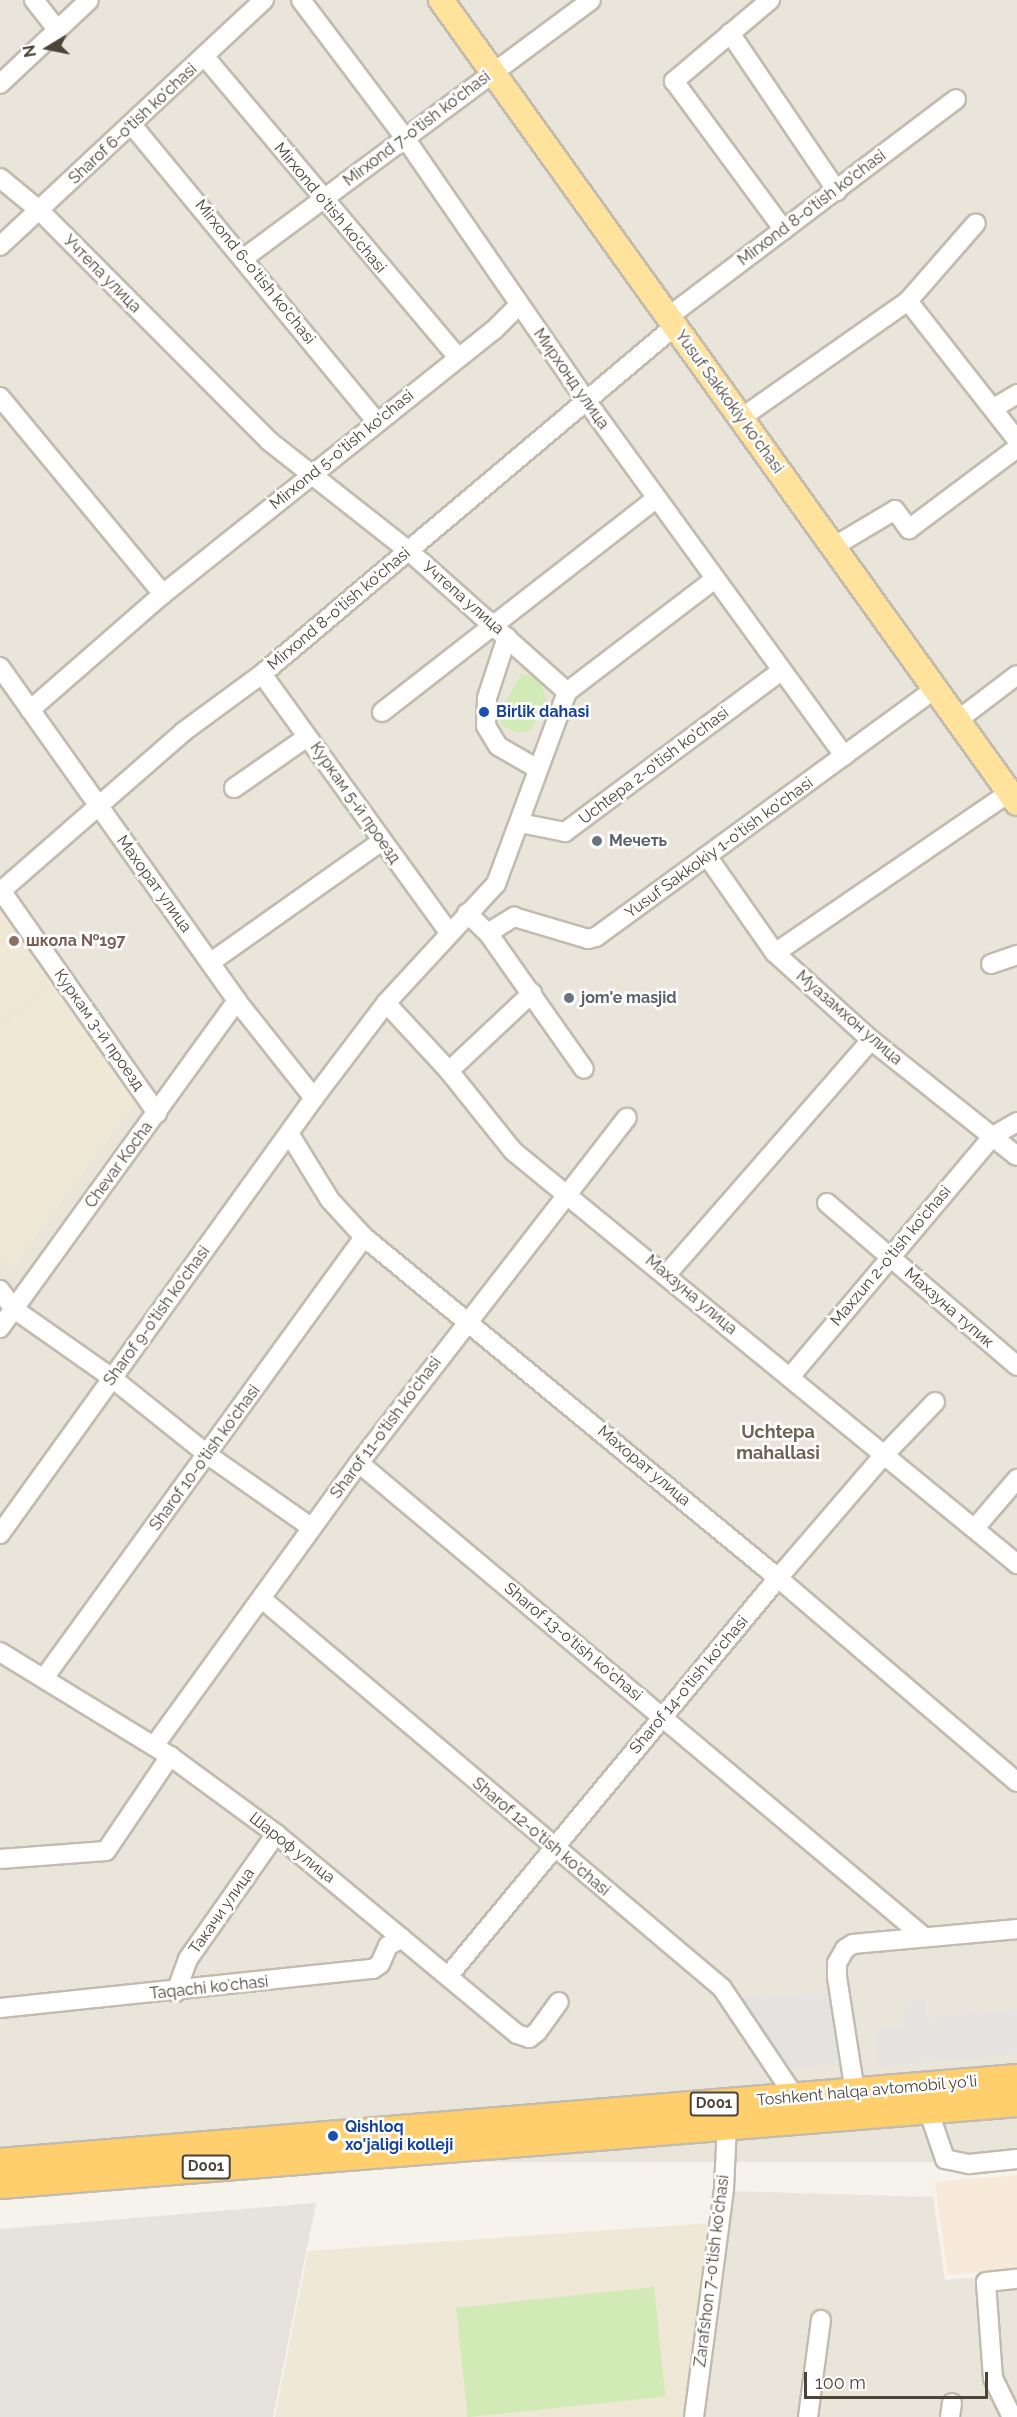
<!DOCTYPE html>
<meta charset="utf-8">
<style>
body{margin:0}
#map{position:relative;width:1017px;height:2417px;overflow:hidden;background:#f6f3ec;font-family:Raleway,sans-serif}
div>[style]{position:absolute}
.residential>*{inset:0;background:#eae5da;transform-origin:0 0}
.commercial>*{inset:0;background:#f7ead8}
.industrial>*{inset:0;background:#e6e2dd}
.education>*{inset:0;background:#efe8d6}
.green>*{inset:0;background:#d2eab5;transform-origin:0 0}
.parking>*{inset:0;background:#e5e3e0}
.roads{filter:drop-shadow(2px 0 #c2bbae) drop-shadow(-2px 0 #c2bbae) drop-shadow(0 2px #c2bbae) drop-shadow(0 -2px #c2bbae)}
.minor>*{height:18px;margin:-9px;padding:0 9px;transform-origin:9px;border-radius:9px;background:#fff}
.major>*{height:24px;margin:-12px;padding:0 12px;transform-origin:12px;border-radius:12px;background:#ffe39c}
.highway>*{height:27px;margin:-13.5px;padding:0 13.5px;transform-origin:13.5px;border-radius:13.5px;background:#ffcf6e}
.dots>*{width:16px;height:16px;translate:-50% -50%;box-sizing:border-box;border:3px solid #fff;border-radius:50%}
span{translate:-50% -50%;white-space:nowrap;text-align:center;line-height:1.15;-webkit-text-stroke:5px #fff;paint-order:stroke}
.shield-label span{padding:2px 4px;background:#fff;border:2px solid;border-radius:4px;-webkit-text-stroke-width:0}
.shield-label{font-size:15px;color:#4b4439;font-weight:700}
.street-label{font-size:16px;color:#4b4439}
.transit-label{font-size:16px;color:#164399;font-weight:700}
.left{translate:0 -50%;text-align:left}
.worship-label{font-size:16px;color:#5b616d;font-weight:700}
.education-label{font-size:16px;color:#785e54;font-weight:700}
.neighbourhood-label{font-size:18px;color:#6e6250;font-weight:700}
.north{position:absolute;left:18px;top:18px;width:60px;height:60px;-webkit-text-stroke:4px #fff;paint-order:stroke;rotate:260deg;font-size:16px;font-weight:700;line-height:24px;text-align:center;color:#4b4439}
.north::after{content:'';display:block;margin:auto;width:21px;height:27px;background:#4b4439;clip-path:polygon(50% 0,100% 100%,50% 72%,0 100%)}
.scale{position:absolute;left:804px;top:2372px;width:184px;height:27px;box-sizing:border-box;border:3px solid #4b4439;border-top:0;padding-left:8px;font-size:18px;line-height:21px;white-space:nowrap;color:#4b4439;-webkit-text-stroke:4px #fff;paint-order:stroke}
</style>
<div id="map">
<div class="residential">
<i style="left:0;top:0;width:1017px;height:2162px"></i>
<i style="clip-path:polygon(731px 2191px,933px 2197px,945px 2280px,1017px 2274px,1017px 2417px,696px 2417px)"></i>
</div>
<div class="commercial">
<i style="clip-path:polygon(1017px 2175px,1017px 2269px,948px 2275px,935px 2182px)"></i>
</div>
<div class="industrial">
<i style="clip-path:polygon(316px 2203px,273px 2417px,0 2417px,0 2229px)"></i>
</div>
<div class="education">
<i style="clip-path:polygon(0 902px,56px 979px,0 1024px)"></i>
<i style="clip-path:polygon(56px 981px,138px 1100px,10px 1272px,0 1259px,0 1026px)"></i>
<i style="clip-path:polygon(711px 2223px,685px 2417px,275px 2417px,308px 2251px)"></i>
</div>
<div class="green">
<i style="clip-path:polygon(521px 674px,533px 675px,541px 682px,546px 700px,531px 730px,518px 733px,501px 725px,500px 712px)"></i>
<i style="left:654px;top:2287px;width:110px;height:199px;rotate:84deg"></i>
</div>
<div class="parking">
<i style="clip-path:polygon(828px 1993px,838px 2063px,783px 2069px,743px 1998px)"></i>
<i style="clip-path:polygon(925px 2000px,927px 2018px,1017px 2010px,1017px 2054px,879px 2066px,876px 2029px,905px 2027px,903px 2002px)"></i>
</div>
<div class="roads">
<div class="minor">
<i style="left:34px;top:0;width:39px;rotate:52deg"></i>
<i style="left:301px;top:0;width:173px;rotate:53deg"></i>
<i style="left:405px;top:138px;width:317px;rotate:55.4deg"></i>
<i style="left:585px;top:399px;width:441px;rotate:54deg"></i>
<i style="left:770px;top:0;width:126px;rotate:139.8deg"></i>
<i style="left:674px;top:81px;width:185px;rotate:53.6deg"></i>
<i style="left:730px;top:33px;width:191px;rotate:55.9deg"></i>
<i style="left:205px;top:57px;width:392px;rotate:49.9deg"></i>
<i style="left:0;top:84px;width:122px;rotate:-43.3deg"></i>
<i style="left:132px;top:125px;width:384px;rotate:50.5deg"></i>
<i style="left:0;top:178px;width:50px;rotate:39.4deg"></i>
<i style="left:39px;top:210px;width:326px;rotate:45.1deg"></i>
<i style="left:269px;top:441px;width:178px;rotate:38.2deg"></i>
<i style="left:409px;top:551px;width:212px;rotate:41.7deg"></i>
<i style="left:0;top:246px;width:361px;rotate:-43deg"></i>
<i style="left:244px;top:258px;width:432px;rotate:-36.6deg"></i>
<i style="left:908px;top:301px;width:177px;rotate:51.9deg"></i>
<i style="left:668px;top:317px;width:361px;rotate:-37.1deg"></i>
<i style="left:0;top:397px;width:256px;rotate:50.4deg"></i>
<i style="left:994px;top:408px;width:27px;rotate:-31deg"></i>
<i style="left:741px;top:418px;width:204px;rotate:-35deg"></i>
<i style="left:908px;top:301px;width:103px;rotate:-48.9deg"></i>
<i style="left:833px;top:547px;width:72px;rotate:-30.8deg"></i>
<i style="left:895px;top:510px;width:24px;rotate:54deg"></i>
<i style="left:909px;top:529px;width:135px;rotate:-36.9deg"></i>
<i style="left:507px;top:637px;width:64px;rotate:108.2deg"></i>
<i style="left:487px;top:698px;width:28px;rotate:92deg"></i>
<i style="left:486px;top:726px;width:23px;rotate:59deg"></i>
<i style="left:498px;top:746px;width:46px;rotate:29.9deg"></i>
<i style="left:0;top:667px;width:410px;rotate:54.6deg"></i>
<i style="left:237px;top:1001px;width:124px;rotate:51.6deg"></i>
<i style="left:262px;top:674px;width:319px;rotate:54.1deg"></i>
<i style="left:567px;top:692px;width:186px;rotate:-37.4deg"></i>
<i style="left:30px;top:710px;width:176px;rotate:-41.1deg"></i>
<i style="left:163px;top:594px;width:423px;rotate:-38.6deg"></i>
<i style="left:494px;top:330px;width:35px;rotate:-45deg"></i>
<i style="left:382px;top:712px;width:348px;rotate:-37.9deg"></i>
<i style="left:958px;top:720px;width:74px;rotate:-37.3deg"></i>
<i style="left:234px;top:788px;width:89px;rotate:-34.9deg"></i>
<i style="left:520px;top:823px;width:46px;rotate:11.3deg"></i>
<i style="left:565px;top:832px;width:268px;rotate:-36.7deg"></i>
<i style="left:707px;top:856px;width:118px;rotate:55deg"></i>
<i style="left:775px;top:953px;width:130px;rotate:42.2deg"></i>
<i style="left:871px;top:1040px;width:186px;rotate:38.5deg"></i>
<i style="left:0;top:889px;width:274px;rotate:55deg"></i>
<i style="left:1px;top:891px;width:242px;rotate:-41.1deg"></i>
<i style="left:183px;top:732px;width:98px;rotate:-36.3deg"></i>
<i style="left:262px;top:674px;width:540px;rotate:-40.12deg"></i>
<i style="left:467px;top:913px;width:29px;rotate:44deg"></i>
<i style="left:488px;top:933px;width:166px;rotate:54.8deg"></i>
<i style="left:488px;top:933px;width:31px;rotate:-32deg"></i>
<i style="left:514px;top:917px;width:77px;rotate:16.6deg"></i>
<i style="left:588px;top:939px;width:8px;rotate:-14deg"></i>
<i style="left:596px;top:937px;width:420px;rotate:-36.2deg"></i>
<i style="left:775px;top:953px;width:283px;rotate:-34.4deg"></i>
<i style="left:211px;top:962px;width:209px;rotate:-35.3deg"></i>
<i style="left:991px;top:964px;width:28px;rotate:-19deg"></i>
<i style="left:386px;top:1003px;width:93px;rotate:47.2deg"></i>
<i style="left:449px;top:1071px;width:102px;rotate:51.3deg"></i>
<i style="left:513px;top:1151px;width:652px;rotate:39.33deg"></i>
<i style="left:449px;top:1071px;width:114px;rotate:-43.2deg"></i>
<i style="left:290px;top:1135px;width:76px;rotate:58.4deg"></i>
<i style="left:330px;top:1200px;width:50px;rotate:47.4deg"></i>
<i style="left:364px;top:1237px;width:536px;rotate:39.48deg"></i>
<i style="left:778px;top:1578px;width:314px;rotate:40.5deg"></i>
<i style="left:827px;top:1203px;width:250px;rotate:40.6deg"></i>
<i style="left:667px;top:1274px;width:310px;rotate:-48.9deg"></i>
<i style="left:0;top:1290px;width:24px;rotate:54deg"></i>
<i style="left:14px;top:1309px;width:120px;rotate:35.1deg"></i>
<i style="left:112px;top:1378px;width:123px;rotate:38.7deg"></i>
<i style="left:208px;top:1455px;width:126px;rotate:35deg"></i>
<i style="left:0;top:1328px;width:404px;rotate:-54.1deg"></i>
<i style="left:790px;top:1377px;width:315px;rotate:-49.9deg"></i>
<i style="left:993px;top:1136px;width:28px;rotate:-30deg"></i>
<i style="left:359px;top:1463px;width:737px;rotate:39.99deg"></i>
<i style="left:975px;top:1528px;width:65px;rotate:-49.4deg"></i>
<i style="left:0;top:1534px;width:537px;rotate:-54.24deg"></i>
<i style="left:314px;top:1098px;width:119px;rotate:-52.8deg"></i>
<i style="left:386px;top:1003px;width:162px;rotate:-47.3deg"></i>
<i style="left:496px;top:884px;width:205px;rotate:-69.7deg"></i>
<i style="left:262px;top:1599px;width:602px;rotate:40.22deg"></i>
<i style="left:722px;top:1988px;width:131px;rotate:56.2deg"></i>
<i style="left:0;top:1652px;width:199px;rotate:31.5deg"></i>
<i style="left:170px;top:1756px;width:132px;rotate:36.3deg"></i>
<i style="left:276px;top:1834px;width:313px;rotate:39.7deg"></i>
<i style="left:517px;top:2034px;width:13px;rotate:18deg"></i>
<i style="left:529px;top:2038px;width:10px;rotate:-37deg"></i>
<i style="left:537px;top:2032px;width:37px;rotate:-54deg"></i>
<i style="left:44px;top:1678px;width:545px;rotate:-54.03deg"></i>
<i style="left:154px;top:1746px;width:349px;rotate:-54.1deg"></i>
<i style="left:359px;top:1463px;width:437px;rotate:-52.2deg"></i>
<i style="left:0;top:1859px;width:106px;rotate:-4.3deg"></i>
<i style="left:106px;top:1851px;width:115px;rotate:-56deg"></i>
<i style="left:449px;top:1975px;width:516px;rotate:-50.35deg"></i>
<i style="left:778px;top:1578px;width:161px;rotate:-49.3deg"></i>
<i style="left:883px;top:1456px;width:75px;rotate:-46.1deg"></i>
<i style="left:176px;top:1992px;width:35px;rotate:-70deg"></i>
<i style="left:188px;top:1959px;width:153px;rotate:-54.9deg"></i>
<i style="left:0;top:2008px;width:375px;rotate:-6deg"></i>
<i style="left:373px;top:1969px;width:9px;rotate:-36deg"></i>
<i style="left:380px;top:1964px;width:20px;rotate:-66deg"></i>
<i style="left:388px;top:1946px;width:16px;rotate:-30deg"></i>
<i style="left:855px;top:2092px;width:116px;rotate:-98.9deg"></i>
<i style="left:837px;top:1977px;width:14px;rotate:-90deg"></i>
<i style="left:837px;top:1963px;width:16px;rotate:-60deg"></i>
<i style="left:845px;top:1949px;width:9px;rotate:-32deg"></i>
<i style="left:853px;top:1944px;width:165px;rotate:-5.2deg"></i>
<i style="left:928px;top:2109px;width:53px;rotate:71.2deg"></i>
<i style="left:945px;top:2159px;width:25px;rotate:12deg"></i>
<i style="left:969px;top:2164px;width:48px;rotate:-5.9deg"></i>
<i style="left:694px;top:2417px;width:231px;rotate:-82.5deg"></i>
<i style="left:724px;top:2188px;width:63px;rotate:-87.3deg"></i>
<i style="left:808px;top:2417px;width:98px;rotate:-82.4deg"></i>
<i style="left:950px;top:2417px;width:14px;rotate:-82deg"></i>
<i style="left:1012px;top:2417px;width:43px;rotate:-116deg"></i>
<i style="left:993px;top:2378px;width:96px;rotate:-94.2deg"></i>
<i style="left:986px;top:2282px;width:31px;rotate:-6deg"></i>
</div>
<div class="major">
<i style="left:441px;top:0;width:988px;rotate:54.35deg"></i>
</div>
<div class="highway">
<i style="left:0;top:2162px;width:1020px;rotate:-4.72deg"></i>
<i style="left:0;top:2184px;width:1020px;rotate:-4.61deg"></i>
</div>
</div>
<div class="dots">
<i style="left:484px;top:712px;background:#1a4fb4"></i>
<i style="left:597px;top:841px;background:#6b7280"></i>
<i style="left:14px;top:941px;background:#8d6e63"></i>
<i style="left:569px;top:998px;background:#6b7280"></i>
<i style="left:333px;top:2136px;background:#1a4fb4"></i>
</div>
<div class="shield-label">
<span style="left:714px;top:2104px">D001</span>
<span style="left:206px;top:2167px">D001</span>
</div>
<div class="street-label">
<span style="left:133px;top:124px;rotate:-43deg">Sharof 6-o'tish ko'chasi</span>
<span style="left:417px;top:129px;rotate:-37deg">Mirxond 7-o'tish ko'chasi</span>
<span style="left:330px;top:208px;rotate:50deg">Mirxond o'tish ko'chasi</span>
<span style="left:812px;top:208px;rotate:-37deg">Mirxond 8-o'tish ko'chasi</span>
<span style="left:255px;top:272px;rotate:51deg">Mirxond 6-o'tish ko'chasi</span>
<span style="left:102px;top:274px;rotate:45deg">Учтепа улица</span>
<span style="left:571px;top:379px;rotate:55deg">Мирхонд улица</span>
<span style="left:729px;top:402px;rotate:54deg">Yusuf Sakkokiy ko'chasi</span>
<span style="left:342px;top:450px;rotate:-39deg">Mirxond 5-o'tish ko'chasi</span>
<span style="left:463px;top:598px;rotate:41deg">Учтепа улица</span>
<span style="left:339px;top:609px;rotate:-40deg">Mirxond 8-o'tish ko'chasi</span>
<span style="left:654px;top:766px;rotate:-37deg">Uchtepa 2-o'tish ko'chasi</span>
<span style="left:355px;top:803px;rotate:55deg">Куркам 5-й проезд</span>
<span style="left:719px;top:848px;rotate:-36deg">Yusuf Sakkokiy 1-o'tish ko'chasi</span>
<span style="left:154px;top:884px;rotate:54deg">Махорат улица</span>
<span style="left:849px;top:1018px;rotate:41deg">Муазамхон улица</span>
<span style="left:99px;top:1030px;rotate:55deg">Куркам 3-й проезд</span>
<span style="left:119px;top:1165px;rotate:-54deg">Chevar Kocha</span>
<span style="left:891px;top:1256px;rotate:-50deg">Maxzun 2-o'tish ko'chasi</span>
<span style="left:691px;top:1295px;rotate:40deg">Махзуна улица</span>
<span style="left:949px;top:1308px;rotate:41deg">Махзуна тупик</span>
<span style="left:157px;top:1316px;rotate:-54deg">Sharof 9-o'tish ko'chasi</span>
<span style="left:386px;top:1428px;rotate:-53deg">Sharof 11-o'tish ko'chasi</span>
<span style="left:205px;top:1458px;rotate:-54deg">Sharof 10-o'tish ko'chasi</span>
<span style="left:644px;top:1466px;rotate:40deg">Махорат улица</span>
<span style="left:573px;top:1642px;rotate:40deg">Sharof 13-o'tish ko'chasi</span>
<span style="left:689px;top:1685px;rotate:-50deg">Sharof 14-o'tish ko'chasi</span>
<span style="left:541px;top:1837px;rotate:40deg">Sharof 12-o'tish ko'chasi</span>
<span style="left:292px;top:1848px;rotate:38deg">Шароф улица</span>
<span style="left:222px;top:1911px;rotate:-55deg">Такачи улица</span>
<span style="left:209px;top:1988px;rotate:-6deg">Taqachi koʻchasi</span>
<span style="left:867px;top:2091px;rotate:-5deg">Toshkent halqa avtomobil yo'li</span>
<span style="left:712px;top:2271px;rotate:-83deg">Zarafshon 7-o'tish ko'chasi</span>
</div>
<div class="transit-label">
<span class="left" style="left:496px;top:712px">Birlik dahasi</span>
<span class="left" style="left:345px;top:2136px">Qishloq<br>xo'jaligi kolleji</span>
</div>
<div class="worship-label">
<span class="left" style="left:609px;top:841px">Мечеть</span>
<span class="left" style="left:581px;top:998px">jom'e masjid</span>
</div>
<div class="education-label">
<span class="left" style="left:26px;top:941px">школа №197</span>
</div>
<div class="neighbourhood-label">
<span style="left:778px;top:1443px">Uchtepa<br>mahallasi</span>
</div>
<div class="north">N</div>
<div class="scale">100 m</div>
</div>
